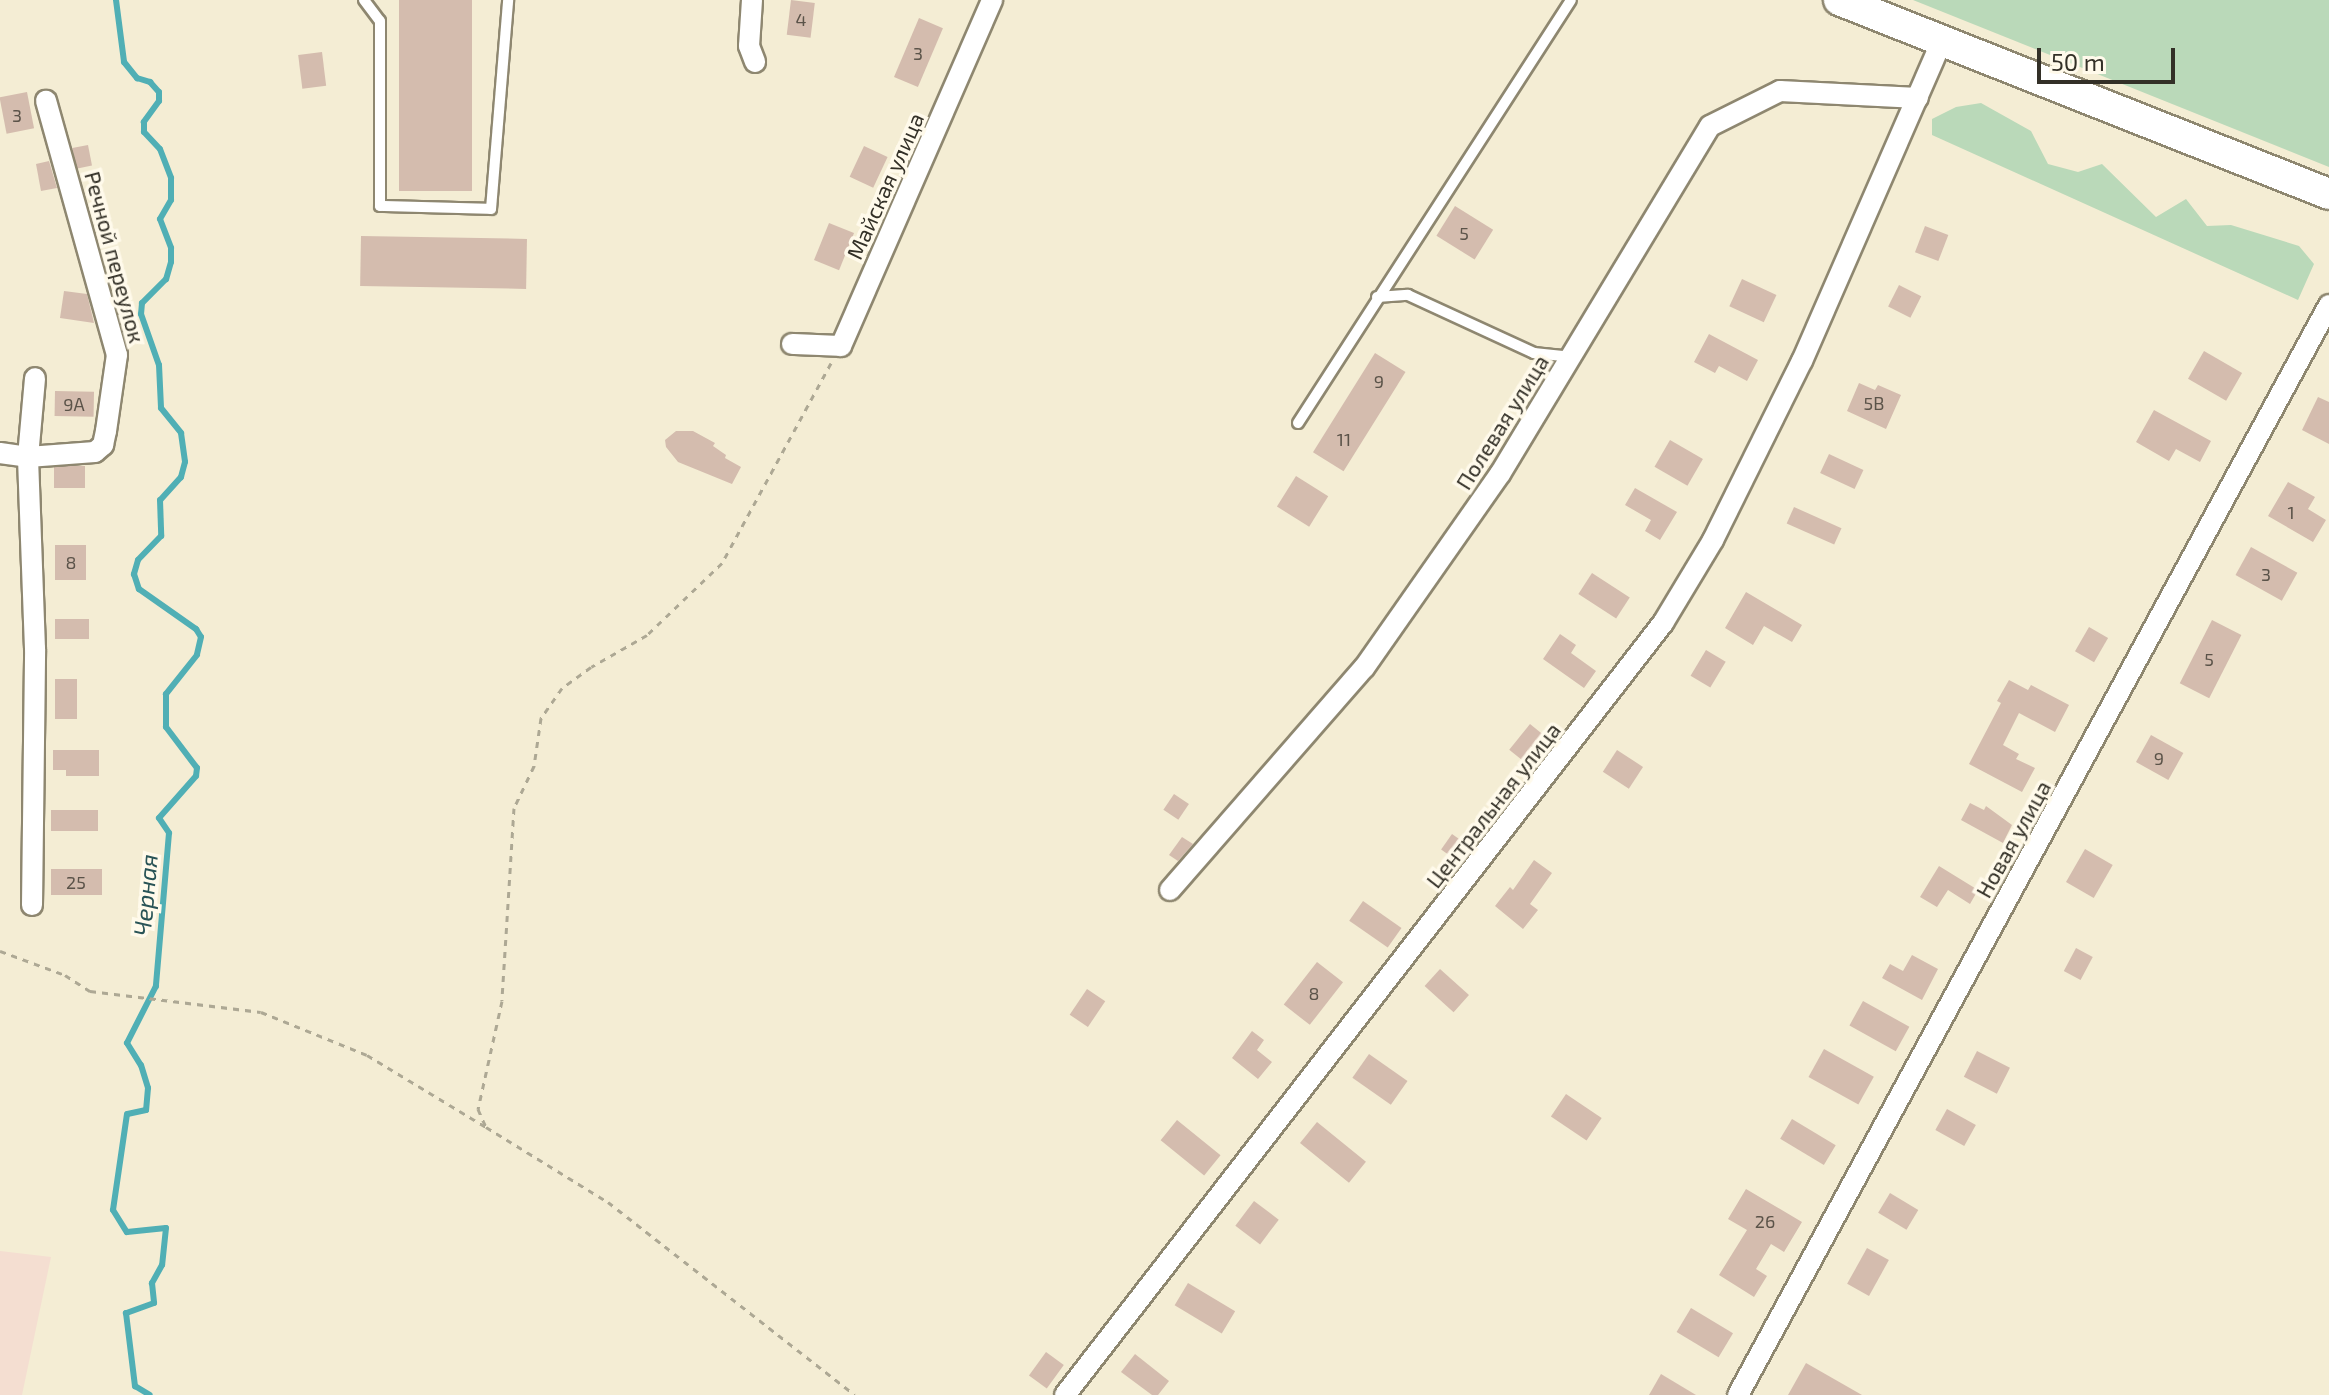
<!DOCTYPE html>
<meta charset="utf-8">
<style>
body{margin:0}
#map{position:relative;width:2329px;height:1395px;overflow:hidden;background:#f4edd4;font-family:"Exo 2",sans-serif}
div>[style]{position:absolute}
.education>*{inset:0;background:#f4ded1}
.green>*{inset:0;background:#bad9b9}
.stream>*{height:6px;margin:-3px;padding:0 3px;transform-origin:3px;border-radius:3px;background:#50afb5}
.building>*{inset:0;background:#d4bcae;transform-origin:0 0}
.path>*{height:3px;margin-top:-1.5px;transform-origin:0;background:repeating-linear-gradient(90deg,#ada894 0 6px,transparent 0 12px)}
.roads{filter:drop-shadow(2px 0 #8e8770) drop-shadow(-2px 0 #8e8770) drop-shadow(0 2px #8e8770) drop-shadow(0 -2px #8e8770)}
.service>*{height:10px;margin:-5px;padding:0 5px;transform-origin:5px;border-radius:5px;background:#fff}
.minor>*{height:20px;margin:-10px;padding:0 10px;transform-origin:10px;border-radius:10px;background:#fff}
.secondary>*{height:30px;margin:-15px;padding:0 15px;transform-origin:15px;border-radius:15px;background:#fff}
span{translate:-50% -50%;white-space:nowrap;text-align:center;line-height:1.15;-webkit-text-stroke:7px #fffaeb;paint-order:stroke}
.number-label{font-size:18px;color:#5b5349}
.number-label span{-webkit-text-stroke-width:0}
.street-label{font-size:22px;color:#333027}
.water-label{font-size:24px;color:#285356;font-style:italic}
.scale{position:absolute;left:2037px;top:48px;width:138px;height:36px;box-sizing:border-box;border:4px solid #333027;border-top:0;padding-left:10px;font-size:24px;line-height:28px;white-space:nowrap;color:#333027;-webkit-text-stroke:6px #fffaeb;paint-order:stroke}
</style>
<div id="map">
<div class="education">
<i style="clip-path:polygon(0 1251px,51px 1257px,22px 1395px,0 1395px)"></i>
</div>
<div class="green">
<i style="clip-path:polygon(1913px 0,2329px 0,2329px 167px)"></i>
<i style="clip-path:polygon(1981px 103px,2031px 131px,2048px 164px,2078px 172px,2102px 164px,2156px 217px,2186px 199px,2207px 226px,2231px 225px,2299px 246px,2314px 264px,2298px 300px,1932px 135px,1932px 119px,1956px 107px)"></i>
</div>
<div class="stream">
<i style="left:116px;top:0;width:63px;rotate:82.6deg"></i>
<i style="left:124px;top:62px;width:21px;rotate:51deg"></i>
<i style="left:137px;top:78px;width:14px;rotate:17deg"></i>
<i style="left:150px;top:82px;width:13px;rotate:48deg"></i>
<i style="left:159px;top:92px;width:9px;rotate:90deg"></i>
<i style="left:159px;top:101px;width:26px;rotate:126deg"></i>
<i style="left:144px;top:122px;width:10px;rotate:90deg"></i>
<i style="left:144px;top:132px;width:23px;rotate:47deg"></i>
<i style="left:160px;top:149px;width:31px;rotate:69deg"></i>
<i style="left:171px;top:178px;width:22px;rotate:90deg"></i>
<i style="left:171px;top:200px;width:22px;rotate:120deg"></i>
<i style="left:160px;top:219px;width:31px;rotate:69deg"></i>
<i style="left:171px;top:248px;width:14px;rotate:90deg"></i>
<i style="left:171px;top:262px;width:18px;rotate:106deg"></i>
<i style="left:166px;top:279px;width:34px;rotate:135deg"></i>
<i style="left:142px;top:303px;width:11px;rotate:95deg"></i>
<i style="left:141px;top:314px;width:54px;rotate:70.6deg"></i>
<i style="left:159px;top:365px;width:43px;rotate:87.3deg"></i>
<i style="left:161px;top:408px;width:32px;rotate:51deg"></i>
<i style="left:181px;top:433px;width:29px;rotate:82deg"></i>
<i style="left:185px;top:462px;width:16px;rotate:105deg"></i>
<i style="left:181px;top:477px;width:31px;rotate:132deg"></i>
<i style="left:160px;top:500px;width:36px;rotate:88deg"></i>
<i style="left:161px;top:536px;width:33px;rotate:134deg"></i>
<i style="left:138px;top:560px;width:15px;rotate:106deg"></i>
<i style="left:134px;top:574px;width:16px;rotate:72deg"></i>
<i style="left:139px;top:589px;width:70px;rotate:35.1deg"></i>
<i style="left:196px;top:629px;width:9px;rotate:58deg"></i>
<i style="left:201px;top:637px;width:18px;rotate:103deg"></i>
<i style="left:197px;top:655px;width:50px;rotate:128.5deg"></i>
<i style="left:166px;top:694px;width:33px;rotate:90deg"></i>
<i style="left:166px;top:727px;width:51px;rotate:52.9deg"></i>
<i style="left:197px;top:768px;width:8px;rotate:97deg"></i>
<i style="left:196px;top:776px;width:56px;rotate:131.4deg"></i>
<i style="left:159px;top:818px;width:18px;rotate:56deg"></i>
<i style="left:169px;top:833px;width:154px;rotate:94.9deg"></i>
<i style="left:156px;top:986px;width:64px;rotate:117deg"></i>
<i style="left:127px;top:1043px;width:26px;rotate:58deg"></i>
<i style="left:141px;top:1065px;width:24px;rotate:73deg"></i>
<i style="left:148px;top:1088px;width:22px;rotate:95deg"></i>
<i style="left:146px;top:1110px;width:19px;rotate:168deg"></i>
<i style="left:127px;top:1114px;width:97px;rotate:98.3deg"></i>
<i style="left:113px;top:1210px;width:26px;rotate:58deg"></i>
<i style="left:127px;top:1232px;width:39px;rotate:-6deg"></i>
<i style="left:166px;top:1228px;width:37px;rotate:96deg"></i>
<i style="left:162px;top:1265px;width:21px;rotate:119deg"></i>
<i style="left:152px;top:1283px;width:20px;rotate:84deg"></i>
<i style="left:154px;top:1303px;width:30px;rotate:160deg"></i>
<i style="left:126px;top:1313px;width:74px;rotate:83deg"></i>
<i style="left:135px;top:1386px;width:17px;rotate:31deg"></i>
</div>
<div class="building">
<i style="left:399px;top:0;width:73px;height:191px"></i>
<i style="left:791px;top:0;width:24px;height:35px;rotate:7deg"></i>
<i style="left:919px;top:18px;width:26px;height:64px;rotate:23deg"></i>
<i style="left:322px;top:52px;width:34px;height:24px;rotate:83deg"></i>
<i style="left:27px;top:92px;width:37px;height:28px;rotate:79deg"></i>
<i style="left:88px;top:145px;width:21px;height:16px;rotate:79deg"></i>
<i style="left:864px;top:146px;width:26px;height:34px;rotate:25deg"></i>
<i style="clip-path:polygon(49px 161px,57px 188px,41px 191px,36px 164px)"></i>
<i style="left:1455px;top:206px;width:45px;height:35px;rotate:32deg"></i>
<i style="left:829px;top:223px;width:27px;height:40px;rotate:22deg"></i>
<i style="left:1925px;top:226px;width:25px;height:28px;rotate:21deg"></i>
<i style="left:361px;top:236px;width:166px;height:50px;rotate:1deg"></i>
<i style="left:1742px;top:279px;width:38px;height:30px;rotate:25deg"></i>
<i style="left:1899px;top:285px;width:25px;height:24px;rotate:27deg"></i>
<i style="clip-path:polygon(64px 291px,87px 294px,94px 323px,60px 318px)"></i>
<i style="clip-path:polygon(1709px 334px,1758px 360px,1747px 381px,1719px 366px,1715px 373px,1694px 362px)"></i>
<i style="left:2204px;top:351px;width:44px;height:32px;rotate:30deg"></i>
<i style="left:1375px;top:353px;width:36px;height:117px;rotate:32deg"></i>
<i style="clip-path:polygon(1859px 383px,1875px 390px,1878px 385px,1901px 395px,1886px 429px,1847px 411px)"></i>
<i style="left:55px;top:391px;width:39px;height:25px;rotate:1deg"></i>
<i style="clip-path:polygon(2318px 397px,2329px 402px,2329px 444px,2302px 430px)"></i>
<i style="clip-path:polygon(2154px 410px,2211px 441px,2200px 462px,2176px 449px,2169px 461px,2136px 442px)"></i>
<i style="clip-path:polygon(676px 431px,693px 431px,715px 443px,713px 446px,726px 455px,725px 458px,741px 467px,732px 484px,678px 462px,666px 447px,665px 440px)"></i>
<i style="left:1670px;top:440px;width:38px;height:31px;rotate:30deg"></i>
<i style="left:1829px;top:454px;width:38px;height:21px;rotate:25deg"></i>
<i style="left:85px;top:466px;width:22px;height:31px;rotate:90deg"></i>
<i style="left:1296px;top:476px;width:38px;height:36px;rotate:32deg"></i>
<i style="clip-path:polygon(2288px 482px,2315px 497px,2308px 509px,2326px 520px,2313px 542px,2268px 516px)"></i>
<i style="clip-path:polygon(1635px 488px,1677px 512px,1660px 540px,1645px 531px,1651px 520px,1625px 505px)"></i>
<i style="left:1794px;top:507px;width:52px;height:18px;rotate:24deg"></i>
<i style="left:55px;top:545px;width:31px;height:35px"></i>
<i style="left:2251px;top:547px;width:53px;height:32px;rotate:29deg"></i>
<i style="left:1592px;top:573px;width:45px;height:25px;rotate:33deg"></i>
<i style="clip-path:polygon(1746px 592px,1802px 625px,1792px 642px,1764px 626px,1753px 645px,1725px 628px)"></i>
<i style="left:55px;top:619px;width:34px;height:20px"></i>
<i style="left:2212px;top:620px;width:33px;height:71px;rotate:27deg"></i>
<i style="left:2089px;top:627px;width:22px;height:28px;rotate:30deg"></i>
<i style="clip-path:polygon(1560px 634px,1576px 645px,1571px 653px,1596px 671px,1584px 688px,1543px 659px)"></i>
<i style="left:1706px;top:650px;width:23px;height:30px;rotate:31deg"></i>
<i style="left:55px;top:679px;width:22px;height:40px"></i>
<i style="clip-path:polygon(2009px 680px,2028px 690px,2031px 685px,2069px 705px,2055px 732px,2019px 713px,2003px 745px,2019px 754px,2016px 759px,2035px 768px,2022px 792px,1969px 764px,2001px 703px,1997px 701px)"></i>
<i style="left:1530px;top:724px;width:27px;height:33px;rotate:39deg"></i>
<i style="left:2151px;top:735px;width:37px;height:31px;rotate:29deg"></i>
<i style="clip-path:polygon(53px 750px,99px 750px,99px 776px,66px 776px,66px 770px,53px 770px)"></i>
<i style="left:1617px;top:750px;width:31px;height:26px;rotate:33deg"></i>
<i style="left:1174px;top:794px;width:18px;height:19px;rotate:34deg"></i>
<i style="clip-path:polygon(1970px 803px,1984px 810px,1986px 806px,2012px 825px,2003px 843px,1961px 820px)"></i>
<i style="left:51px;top:810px;width:47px;height:21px"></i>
<i style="left:1452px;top:834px;width:16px;height:19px;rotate:35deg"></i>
<i style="clip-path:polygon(1182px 837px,1193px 844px,1178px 861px,1169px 855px)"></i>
<i style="left:2085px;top:849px;width:32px;height:38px;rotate:30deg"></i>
<i style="clip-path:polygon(1534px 860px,1552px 873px,1530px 904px,1538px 910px,1523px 929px,1495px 906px,1510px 887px,1513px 890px)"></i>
<i style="clip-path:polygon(1939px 866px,1978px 890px,1970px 904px,1948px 890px,1937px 907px,1920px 897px)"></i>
<i style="left:102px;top:869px;width:26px;height:51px;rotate:90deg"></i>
<i style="left:1363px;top:901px;width:47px;height:24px;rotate:35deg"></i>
<i style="left:2076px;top:948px;width:19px;height:26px;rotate:28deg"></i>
<i style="clip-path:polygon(1912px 955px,1938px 969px,1922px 1000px,1882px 978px,1890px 964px,1903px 971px)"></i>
<i style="left:1317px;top:962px;width:33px;height:54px;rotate:38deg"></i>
<i style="left:1440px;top:969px;width:39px;height:23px;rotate:42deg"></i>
<i style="left:1087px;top:989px;width:22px;height:31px;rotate:34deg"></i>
<i style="left:1863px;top:1001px;width:53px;height:28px;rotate:29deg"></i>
<i style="clip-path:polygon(1252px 1031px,1264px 1040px,1257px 1050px,1272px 1062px,1258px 1079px,1232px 1058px)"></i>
<i style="left:1824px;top:1049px;width:57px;height:32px;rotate:29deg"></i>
<i style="left:1977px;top:1051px;width:37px;height:29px;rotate:27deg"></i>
<i style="left:1369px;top:1054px;width:47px;height:29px;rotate:35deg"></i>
<i style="left:1566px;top:1094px;width:43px;height:27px;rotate:34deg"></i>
<i style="left:1947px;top:1109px;width:33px;height:24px;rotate:29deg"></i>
<i style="left:1792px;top:1119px;width:51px;height:23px;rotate:31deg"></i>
<i style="left:1177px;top:1120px;width:56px;height:26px;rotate:39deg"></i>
<i style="left:1317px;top:1122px;width:63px;height:27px;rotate:39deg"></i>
<i style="clip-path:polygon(1746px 1189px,1802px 1222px,1784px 1252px,1771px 1244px,1756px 1269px,1767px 1276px,1754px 1297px,1719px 1275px,1747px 1230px,1728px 1219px)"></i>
<i style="left:1890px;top:1193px;width:33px;height:23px;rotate:31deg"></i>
<i style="left:1254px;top:1201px;width:31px;height:31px;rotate:37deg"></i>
<i style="left:1867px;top:1248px;width:25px;height:41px;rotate:29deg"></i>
<i style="left:1188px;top:1283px;width:55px;height:26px;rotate:31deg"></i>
<i style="left:1691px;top:1308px;width:49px;height:28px;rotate:31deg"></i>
<i style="left:1046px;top:1352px;width:22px;height:29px;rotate:36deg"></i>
<i style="clip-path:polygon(1135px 1354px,1169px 1381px,1158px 1395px,1152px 1395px,1121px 1372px)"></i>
<i style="clip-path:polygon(1806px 1363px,1862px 1395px,1788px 1395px)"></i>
<i style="clip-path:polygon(1661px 1374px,1696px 1395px,1649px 1395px)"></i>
</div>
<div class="path">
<i style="left:831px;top:363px;width:228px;rotate:118.6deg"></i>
<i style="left:722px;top:563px;width:104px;rotate:136.2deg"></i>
<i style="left:647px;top:635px;width:64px;rotate:150.3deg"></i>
<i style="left:591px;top:667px;width:36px;rotate:144deg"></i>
<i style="left:562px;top:688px;width:37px;rotate:125deg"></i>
<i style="left:541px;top:718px;width:49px;rotate:98.3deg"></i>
<i style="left:534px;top:766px;width:47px;rotate:115.5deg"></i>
<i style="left:514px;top:808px;width:193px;rotate:93.6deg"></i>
<i style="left:502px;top:1001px;width:111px;rotate:102.5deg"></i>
<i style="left:478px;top:1109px;width:20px;rotate:66deg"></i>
<i style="left:486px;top:1127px;width:143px;rotate:31.6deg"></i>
<i style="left:608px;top:1202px;width:313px;rotate:38deg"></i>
<i style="left:0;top:951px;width:69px;rotate:20.3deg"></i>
<i style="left:65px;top:975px;width:30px;rotate:33deg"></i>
<i style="left:90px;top:991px;width:172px;rotate:7deg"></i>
<i style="left:261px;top:1012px;width:114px;rotate:22.1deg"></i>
<i style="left:367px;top:1055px;width:139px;rotate:31.2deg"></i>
</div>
<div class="roads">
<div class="service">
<i style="left:364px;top:0;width:26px;rotate:53deg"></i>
<i style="left:380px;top:21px;width:185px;rotate:90deg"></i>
<i style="left:380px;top:206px;width:111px;rotate:1.5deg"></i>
<i style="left:491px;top:209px;width:210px;rotate:-85.3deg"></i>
<i style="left:1377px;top:297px;width:31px;rotate:-4deg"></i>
<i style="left:1408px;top:295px;width:139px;rotate:24.7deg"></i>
<i style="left:1534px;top:353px;width:36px;rotate:6deg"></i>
<i style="left:1298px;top:423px;width:503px;rotate:-57.16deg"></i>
</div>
<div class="minor">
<i style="left:752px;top:0;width:46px;rotate:93.7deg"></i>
<i style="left:749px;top:46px;width:17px;rotate:69deg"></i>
<i style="left:792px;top:344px;width:49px;rotate:2.3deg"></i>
<i style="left:841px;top:346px;width:378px;rotate:-66.4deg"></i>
<i style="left:0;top:453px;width:28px;rotate:8deg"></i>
<i style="left:28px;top:457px;width:67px;rotate:-4.3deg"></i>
<i style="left:95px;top:452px;width:11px;rotate:-41deg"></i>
<i style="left:103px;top:445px;width:14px;rotate:-78deg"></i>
<i style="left:106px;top:431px;width:77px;rotate:-81.8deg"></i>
<i style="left:117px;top:355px;width:264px;rotate:-105.6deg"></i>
<i style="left:1170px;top:890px;width:295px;rotate:-48.9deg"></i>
<i style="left:1364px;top:668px;width:237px;rotate:-55deg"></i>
<i style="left:1500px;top:474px;width:406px;rotate:-58.9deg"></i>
<i style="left:1710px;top:126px;width:78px;rotate:-26.6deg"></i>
<i style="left:1780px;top:91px;width:138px;rotate:2.9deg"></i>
<i style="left:32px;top:905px;width:256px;rotate:-89.3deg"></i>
<i style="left:35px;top:649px;width:192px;rotate:-92.1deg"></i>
<i style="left:28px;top:457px;width:79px;rotate:-84.9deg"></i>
<i style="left:1065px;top:1395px;width:977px;rotate:-52.24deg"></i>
<i style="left:1663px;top:623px;width:97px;rotate:-58.9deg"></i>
<i style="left:1713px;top:540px;width:200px;rotate:-63.6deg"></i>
<i style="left:1802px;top:361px;width:349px;rotate:-66.4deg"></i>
<i style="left:1738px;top:1395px;width:1240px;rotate:-61.53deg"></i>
</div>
<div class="secondary">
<i style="left:1839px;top:0;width:527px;rotate:21.6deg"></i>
</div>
</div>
<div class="number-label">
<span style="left:801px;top:19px">4</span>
<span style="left:918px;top:53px">3</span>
<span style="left:17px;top:115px">3</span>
<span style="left:1464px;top:233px">5</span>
<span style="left:1379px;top:381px">9</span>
<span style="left:1874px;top:403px">5В</span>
<span style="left:74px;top:404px">9А</span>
<span style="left:1344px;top:439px">11</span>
<span style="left:2291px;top:512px">1</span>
<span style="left:71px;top:562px">8</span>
<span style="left:2266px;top:574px">3</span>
<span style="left:2209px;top:659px">5</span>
<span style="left:2159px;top:758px">9</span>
<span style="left:76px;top:882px">25</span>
<span style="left:1314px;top:993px">8</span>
<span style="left:1765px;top:1221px">26</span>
</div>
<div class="street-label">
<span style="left:885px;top:186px;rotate:-66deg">Майская улица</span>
<span style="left:115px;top:257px;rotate:75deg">Речной переулок</span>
<span style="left:1502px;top:422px;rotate:-58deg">Полевая улица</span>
<span style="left:1493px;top:805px;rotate:-52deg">Центральная улица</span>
<span style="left:2013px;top:839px;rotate:-61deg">Новая улица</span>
</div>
<div class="water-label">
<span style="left:145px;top:895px;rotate:-85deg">Черная</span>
</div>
<div class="scale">50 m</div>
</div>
